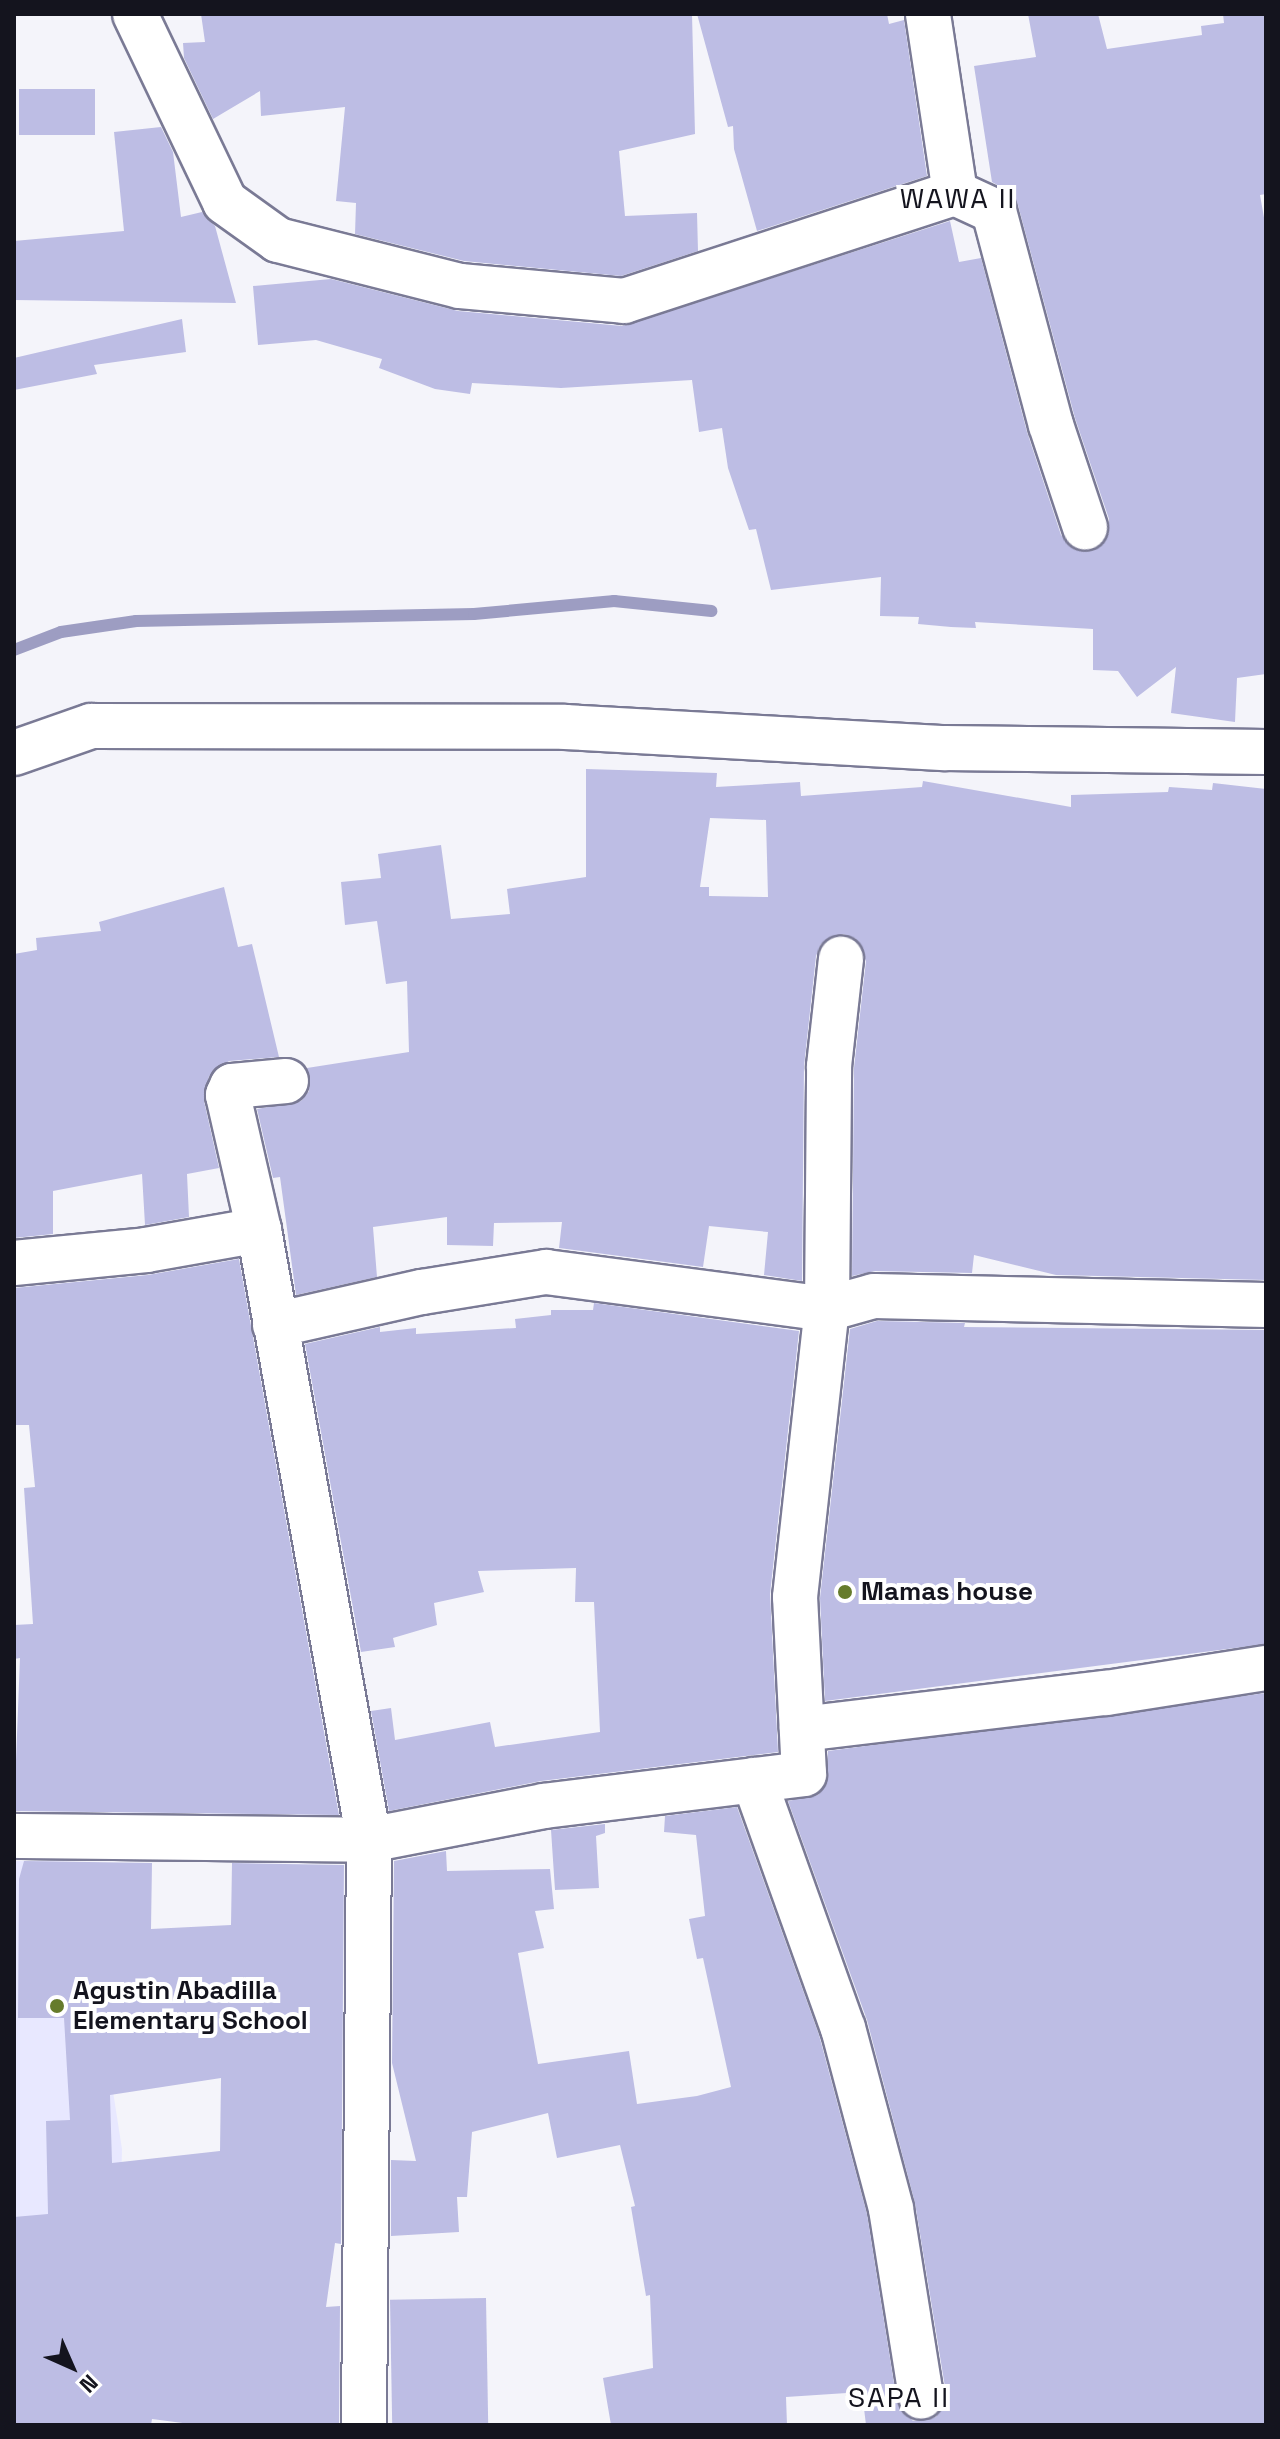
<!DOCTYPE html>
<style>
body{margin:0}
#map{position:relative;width:1280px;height:2439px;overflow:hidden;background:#f4f4fa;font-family:"Space Grotesk",sans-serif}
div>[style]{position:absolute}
.built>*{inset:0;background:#e8e8ff}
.stream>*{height:12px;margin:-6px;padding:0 6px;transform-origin:6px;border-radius:6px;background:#9d9dc2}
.building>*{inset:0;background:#bdbde4;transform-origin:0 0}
.roads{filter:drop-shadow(2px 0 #7a7a95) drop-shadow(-2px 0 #7a7a95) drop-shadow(0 2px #7a7a95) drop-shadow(0 -2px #7a7a95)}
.minor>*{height:44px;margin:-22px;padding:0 22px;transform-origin:22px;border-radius:22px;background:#fff}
.dots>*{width:22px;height:22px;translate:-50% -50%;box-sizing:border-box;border:4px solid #fff;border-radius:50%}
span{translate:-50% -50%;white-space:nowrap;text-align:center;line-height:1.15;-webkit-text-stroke:8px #fff;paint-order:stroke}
.poi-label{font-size:26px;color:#14141e;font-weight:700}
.left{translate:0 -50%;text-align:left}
.neighbourhood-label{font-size:28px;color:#14141e;letter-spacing:2px}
.frame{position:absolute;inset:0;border:16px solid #14141e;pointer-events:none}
.north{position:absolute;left:32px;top:2327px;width:80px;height:80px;-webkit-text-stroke:6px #fff;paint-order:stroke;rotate:135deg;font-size:22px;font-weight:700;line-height:32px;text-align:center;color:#14141e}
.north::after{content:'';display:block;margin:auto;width:28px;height:36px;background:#14141e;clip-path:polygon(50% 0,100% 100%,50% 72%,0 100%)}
</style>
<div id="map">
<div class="built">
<i style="clip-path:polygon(14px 1861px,77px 1862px,122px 2149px,115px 2425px,14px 2425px)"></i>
</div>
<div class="stream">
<i style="left:14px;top:650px;width:50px;rotate:-21deg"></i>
<i style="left:61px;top:632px;width:76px;rotate:-8.3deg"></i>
<i style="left:136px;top:621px;width:338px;rotate:-1.2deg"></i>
<i style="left:474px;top:614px;width:141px;rotate:-5.3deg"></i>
<i style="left:614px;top:601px;width:98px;rotate:5.9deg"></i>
</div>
<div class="building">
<i style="clip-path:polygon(201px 14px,692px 14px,695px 134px,619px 151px,625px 216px,697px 213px,698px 251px,621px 276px,464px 261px,355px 234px,356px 203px,336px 201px,345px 107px,261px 116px,260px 91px,213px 119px,184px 58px,183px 43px,205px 42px)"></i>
<i style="clip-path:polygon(697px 14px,887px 14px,889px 24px,904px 20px,927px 176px,757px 231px,734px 149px,733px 126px,728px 127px)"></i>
<i style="clip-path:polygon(1028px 14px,1098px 14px,1107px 49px,1202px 35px,1201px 26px,1224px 23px,1223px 14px,1266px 14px,1266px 194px,1260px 195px,1266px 229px,1266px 674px,1237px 678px,1235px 722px,1171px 713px,1176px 667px,1137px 697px,1118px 671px,1093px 670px,1093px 629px,975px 622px,976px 628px,951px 627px,918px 624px,919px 617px,880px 616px,881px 577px,771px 590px,756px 529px,749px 530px,728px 468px,722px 428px,699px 432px,692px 380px,561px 388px,472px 383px,470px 394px,435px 389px,379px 368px,382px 359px,316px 340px,258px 345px,253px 286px,331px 279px,458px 311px,622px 326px,950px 221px,959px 262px,981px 258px,1027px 432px,1061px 535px,1079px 551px,1094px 550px,1109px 533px,1109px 519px,1075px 418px,1018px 205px,1013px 194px,992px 182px,974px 66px,1036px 57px)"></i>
<i style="left:95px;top:89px;width:46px;height:76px;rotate:90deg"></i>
<i style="clip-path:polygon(161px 127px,173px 152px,181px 217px,202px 212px,215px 226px,236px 303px,14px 300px,14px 241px,124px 231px,114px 132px)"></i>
<i style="clip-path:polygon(182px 319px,186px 352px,94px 365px,97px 374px,14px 390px,14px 358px)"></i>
<i style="clip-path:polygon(evenodd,586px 769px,717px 773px,716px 787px,800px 782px,801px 796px,922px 787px,923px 781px,1071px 807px,1071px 795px,1168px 792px,1169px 787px,1212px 790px,1213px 783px,1266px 789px,1266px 1280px,1056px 1275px,974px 1255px,972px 1273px,875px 1271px,852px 1276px,854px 1068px,866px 961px,856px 939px,843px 934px,821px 944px,816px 956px,804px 1066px,802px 1281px,764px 1275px,768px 1232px,709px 1226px,703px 1267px,559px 1248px,562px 1222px,494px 1223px,493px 1246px,447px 1245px,447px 1217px,373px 1227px,377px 1277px,296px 1295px,280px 1177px,273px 1178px,257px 1109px,301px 1101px,309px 1091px,307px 1068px,409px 1052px,407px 981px,386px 984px,377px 921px,345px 925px,341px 882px,381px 878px,378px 854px,441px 845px,451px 919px,510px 914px,507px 889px,586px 877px,586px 769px,710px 818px,766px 820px,768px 897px,709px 896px,709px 887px,700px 887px,710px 818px)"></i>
<i style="clip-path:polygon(224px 887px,238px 947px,252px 944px,279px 1057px,229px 1061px,209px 1076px,204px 1101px,219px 1168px,187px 1174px,189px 1217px,145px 1225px,142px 1174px,53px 1191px,53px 1234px,14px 1238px,14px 954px,37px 950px,36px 938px,101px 931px,99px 922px)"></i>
<i style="clip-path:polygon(239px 1259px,339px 1815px,14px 1811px,20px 1658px,14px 1659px,14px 1625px,33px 1624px,24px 1488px,35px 1487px,29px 1425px,14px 1425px,14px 1288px,148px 1275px)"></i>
<i style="clip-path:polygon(594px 1303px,799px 1331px,770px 1594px,778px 1752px,541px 1781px,389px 1811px,371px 1711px,391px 1708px,395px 1740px,490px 1722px,495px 1747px,600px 1732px,594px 1602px,575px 1602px,576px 1568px,478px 1571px,484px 1592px,434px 1603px,437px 1625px,393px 1638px,395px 1647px,361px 1652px,305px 1344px,380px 1327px,380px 1332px,416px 1328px,416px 1334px,516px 1328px,515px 1319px,551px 1315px,551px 1310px,593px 1310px)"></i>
<i style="clip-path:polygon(877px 1321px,965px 1323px,964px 1327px,1266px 1330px,1266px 1644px,825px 1701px,820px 1598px,850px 1329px)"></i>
<i style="clip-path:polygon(1266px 1693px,1266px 2425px,866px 2425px,862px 2392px,786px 2397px,787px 2425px,611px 2425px,603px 2378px,653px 2368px,650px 2295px,646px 2296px,631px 2207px,635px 2206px,620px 2145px,557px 2158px,548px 2113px,472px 2132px,467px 2197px,457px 2197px,459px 2232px,391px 2236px,391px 2160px,416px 2161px,392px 2063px,394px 1861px,446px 1851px,447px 1871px,550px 1869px,554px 1909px,535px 1911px,544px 1948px,518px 1953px,538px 2064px,629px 2051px,637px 2104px,697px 2096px,731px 2087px,703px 1958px,697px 1959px,689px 1919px,705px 1916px,696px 1835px,664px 1832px,665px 1816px,737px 1807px,819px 2035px,867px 2214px,897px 2402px,913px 2421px,936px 2417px,946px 2393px,915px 2203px,867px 2020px,788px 1801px,818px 1795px,826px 1785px,828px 1751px)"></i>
<i style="clip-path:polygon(605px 1824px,605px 1833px,596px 1836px,599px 1888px,555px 1890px,551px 1830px)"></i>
<i style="clip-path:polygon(evenodd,24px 1861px,152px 1863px,151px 1929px,231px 1925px,232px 1863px,344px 1865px,341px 2244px,335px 2243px,326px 2307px,340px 2306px,339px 2425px,198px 2425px,152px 2419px,151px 2425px,14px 2425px,14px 2217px,48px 2214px,46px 2121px,70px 2120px,64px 2018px,18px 2018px,19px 1879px,24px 1861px,221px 2078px,220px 2151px,112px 2163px,110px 2095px,221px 2078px)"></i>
<i style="left:486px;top:2298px;width:127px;height:96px;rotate:89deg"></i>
</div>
<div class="roads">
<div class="minor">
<i style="left:135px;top:14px;width:208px;rotate:64.4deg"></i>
<i style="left:225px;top:202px;width:65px;rotate:35.6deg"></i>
<i style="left:278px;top:240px;width:188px;rotate:14.2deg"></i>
<i style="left:460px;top:286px;width:165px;rotate:5.2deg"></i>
<i style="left:624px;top:301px;width:348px;rotate:-18.1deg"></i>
<i style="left:955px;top:193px;width:181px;rotate:-98.6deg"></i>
<i style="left:955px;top:193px;width:43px;rotate:24.8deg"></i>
<i style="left:994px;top:211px;width:221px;rotate:75.1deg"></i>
<i style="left:1051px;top:425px;width:108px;rotate:71.6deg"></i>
<i style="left:14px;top:753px;width:82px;rotate:-19.3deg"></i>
<i style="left:91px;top:726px;width:474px;rotate:0.1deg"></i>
<i style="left:565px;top:727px;width:381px;rotate:3.2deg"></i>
<i style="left:945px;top:748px;width:321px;rotate:0.7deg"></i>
<i style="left:286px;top:1081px;width:54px;rotate:174.7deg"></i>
<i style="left:232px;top:1086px;width:10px;rotate:114deg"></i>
<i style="left:228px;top:1095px;width:139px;rotate:77.1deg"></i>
<i style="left:259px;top:1230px;width:620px;rotate:79.78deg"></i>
<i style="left:369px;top:1840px;width:585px;rotate:90.49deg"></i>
<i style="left:14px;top:1263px;width:133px;rotate:-5.6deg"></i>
<i style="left:146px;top:1250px;width:115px;rotate:-10deg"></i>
<i style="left:275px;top:1325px;width:151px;rotate:-12.7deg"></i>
<i style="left:422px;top:1292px;width:126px;rotate:-9.2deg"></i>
<i style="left:546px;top:1272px;width:283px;rotate:7.5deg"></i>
<i style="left:827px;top:1309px;width:49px;rotate:-15.5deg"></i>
<i style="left:874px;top:1296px;width:392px;rotate:1.3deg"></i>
<i style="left:802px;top:1729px;width:306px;rotate:-6.8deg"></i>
<i style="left:1106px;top:1693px;width:162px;rotate:-8.9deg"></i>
<i style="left:754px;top:1780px;width:263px;rotate:70.3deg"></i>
<i style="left:843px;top:2028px;width:187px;rotate:75.1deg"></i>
<i style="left:891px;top:2209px;width:190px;rotate:80.9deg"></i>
<i style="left:14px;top:1836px;width:355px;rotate:0.6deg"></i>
<i style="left:369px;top:1840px;width:178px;rotate:-11deg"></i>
<i style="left:544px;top:1806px;width:262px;rotate:-7deg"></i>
<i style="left:804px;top:1774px;width:177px;rotate:-92.9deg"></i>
<i style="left:795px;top:1597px;width:290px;rotate:-83.7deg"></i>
<i style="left:827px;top:1309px;width:243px;rotate:-89.5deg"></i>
<i style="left:829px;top:1066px;width:108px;rotate:-83.6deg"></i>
</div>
</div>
<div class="dots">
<i style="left:845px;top:1592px;background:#667b2c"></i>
<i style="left:57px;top:2006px;background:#667b2c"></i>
</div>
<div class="poi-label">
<span class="left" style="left:861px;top:1592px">Mamas house</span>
<span class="left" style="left:73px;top:2006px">Agustin Abadilla<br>Elementary School</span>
</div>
<div class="neighbourhood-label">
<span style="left:958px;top:198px">WAWA II</span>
<span style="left:899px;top:2397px">SAPA II</span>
</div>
<div class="frame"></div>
<div class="north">N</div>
</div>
